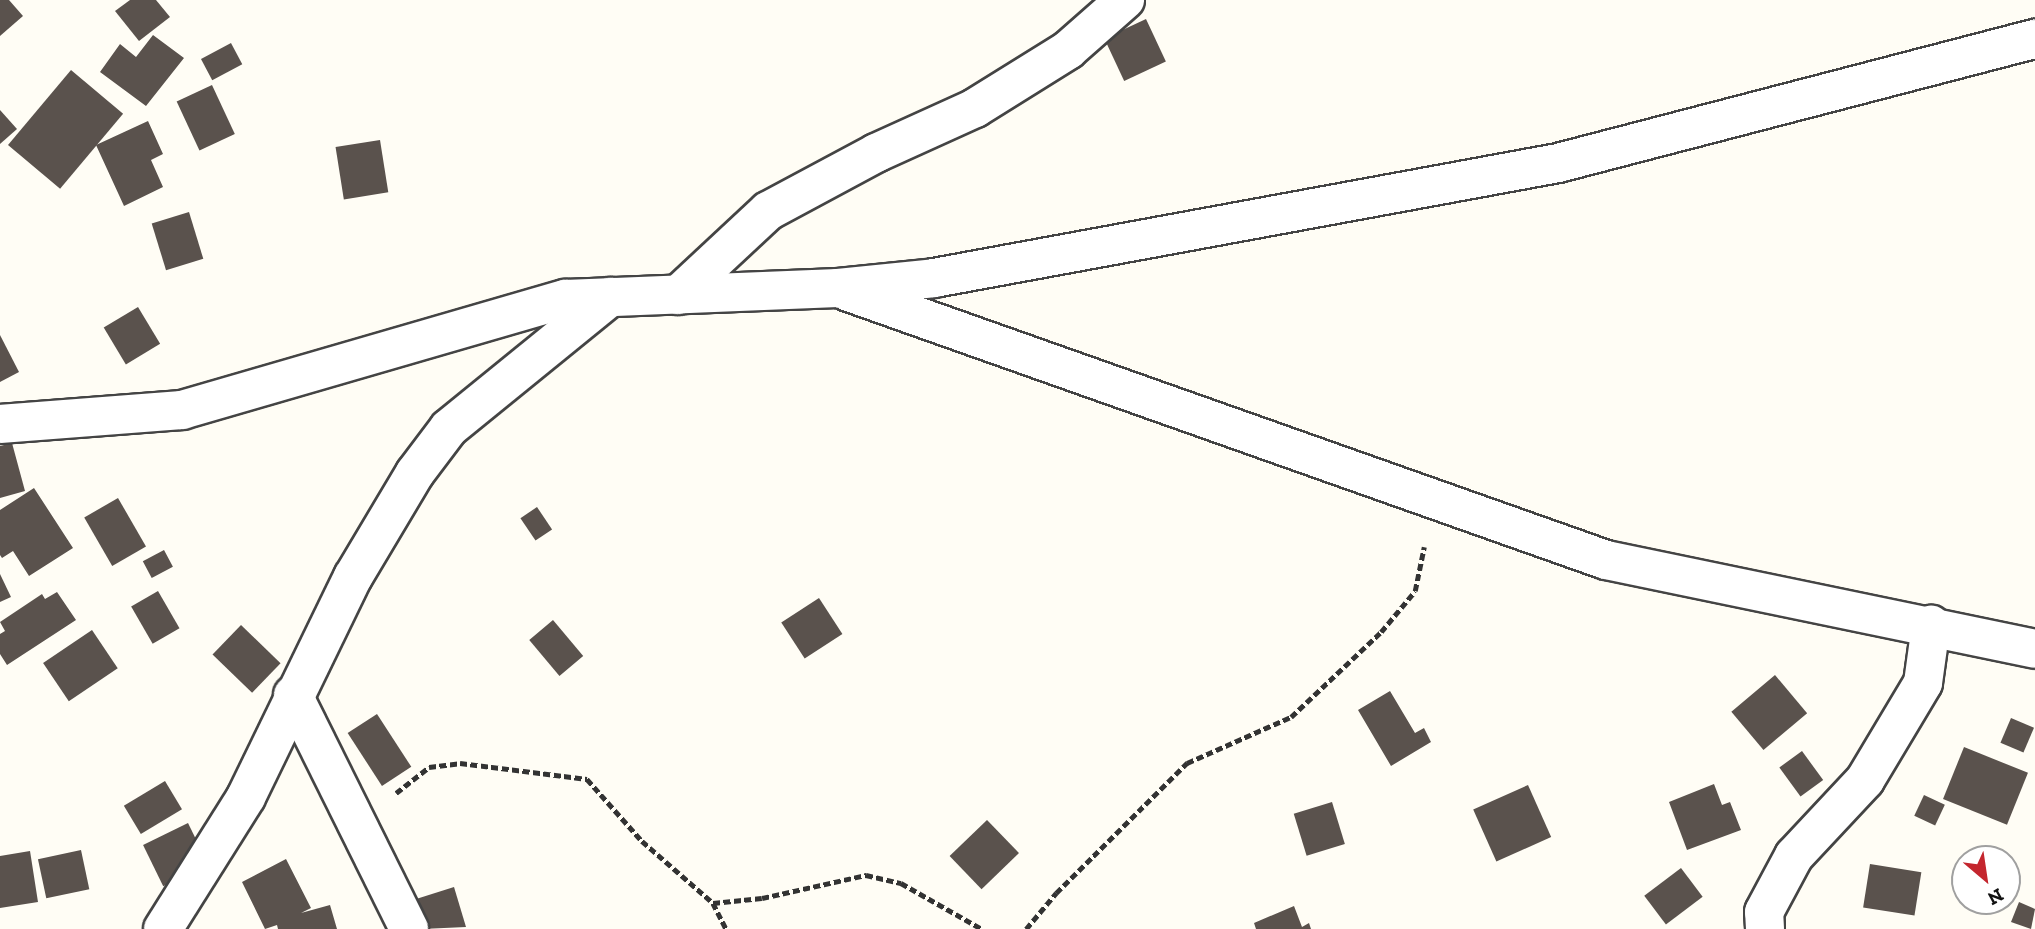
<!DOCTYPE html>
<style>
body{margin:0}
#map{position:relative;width:2035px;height:929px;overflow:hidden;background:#fffdf5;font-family:"Zilla Slab",serif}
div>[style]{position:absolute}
.building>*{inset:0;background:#5a524d;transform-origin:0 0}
.path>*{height:4.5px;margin-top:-2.25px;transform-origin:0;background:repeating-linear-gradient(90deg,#333 0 7px,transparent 0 10.5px)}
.roads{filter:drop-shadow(2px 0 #444) drop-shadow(-2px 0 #444) drop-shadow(0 2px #444) drop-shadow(0 -2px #444)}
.minor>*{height:38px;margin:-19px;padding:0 19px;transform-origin:19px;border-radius:19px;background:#fff}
span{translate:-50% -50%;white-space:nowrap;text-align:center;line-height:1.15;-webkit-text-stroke:7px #fff;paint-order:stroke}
.north{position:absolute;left:1951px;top:845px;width:70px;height:70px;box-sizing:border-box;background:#fff;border:2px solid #a0a0a0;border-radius:50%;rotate:151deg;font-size:19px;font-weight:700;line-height:28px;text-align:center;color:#111}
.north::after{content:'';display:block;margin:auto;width:24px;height:32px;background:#c4262e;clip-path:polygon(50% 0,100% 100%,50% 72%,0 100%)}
</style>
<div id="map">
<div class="building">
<i style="clip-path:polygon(0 0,9px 0,23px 16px,0 36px)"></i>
<i style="clip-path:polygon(130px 0,156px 0,170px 17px,139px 41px,115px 11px)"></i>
<i style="left:1146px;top:19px;width:47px;height:46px;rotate:65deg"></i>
<i style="clip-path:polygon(153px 35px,184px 58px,146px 106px,100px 72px,120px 44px,136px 57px)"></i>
<i style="left:231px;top:43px;width:24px;height:34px;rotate:62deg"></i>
<i style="left:71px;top:70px;width:68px;height:98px;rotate:40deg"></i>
<i style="left:212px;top:85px;width:54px;height:39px;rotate:65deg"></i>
<i style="clip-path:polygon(0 110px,17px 129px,0 144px)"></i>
<i style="clip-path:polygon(148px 121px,163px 154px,151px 160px,163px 187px,124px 206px,96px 145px)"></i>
<i style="left:380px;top:140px;width:53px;height:45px;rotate:81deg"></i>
<i style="left:189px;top:212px;width:49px;height:39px;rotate:73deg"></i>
<i style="left:138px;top:307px;width:43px;height:40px;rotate:59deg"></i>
<i style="clip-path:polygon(0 335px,19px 372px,0 382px)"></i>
<i style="clip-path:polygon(12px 443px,25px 491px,0 498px,0 446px)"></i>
<i style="clip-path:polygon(34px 488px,73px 548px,29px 576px,13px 551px,2px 558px,0 555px,0 510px)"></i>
<i style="left:118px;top:498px;width:56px;height:39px;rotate:60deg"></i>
<i style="left:537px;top:507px;width:27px;height:20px;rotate:56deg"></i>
<i style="left:164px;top:550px;width:19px;height:24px;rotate:62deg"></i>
<i style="clip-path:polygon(0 574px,11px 597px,0 602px)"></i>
<i style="left:158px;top:591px;width:43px;height:31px;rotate:60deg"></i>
<i style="clip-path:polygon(57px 592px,76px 620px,7px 665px,0 654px,0 634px,5px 631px,0 622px,42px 594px,45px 599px)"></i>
<i style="left:819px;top:598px;width:43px;height:45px;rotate:57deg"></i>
<i style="left:553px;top:620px;width:47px;height:31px;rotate:50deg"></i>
<i style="left:241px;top:625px;width:55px;height:41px;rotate:44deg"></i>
<i style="left:92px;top:630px;width:46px;height:59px;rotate:56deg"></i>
<i style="left:1775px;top:675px;width:50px;height:57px;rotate:50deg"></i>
<i style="clip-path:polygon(1390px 691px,1415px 733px,1424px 728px,1431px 742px,1391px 766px,1358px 710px)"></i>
<i style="left:377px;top:714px;width:63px;height:35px;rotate:57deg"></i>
<i style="left:2011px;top:718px;width:25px;height:27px;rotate:23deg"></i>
<i style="left:1964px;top:747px;width:69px;height:56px;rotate:22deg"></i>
<i style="left:1802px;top:751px;width:36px;height:28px;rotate:54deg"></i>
<i style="left:165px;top:781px;width:33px;height:48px;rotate:59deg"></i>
<i style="clip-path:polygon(1714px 784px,1722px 805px,1730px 802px,1741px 830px,1687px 850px,1669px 802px)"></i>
<i style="left:1528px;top:785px;width:57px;height:60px;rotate:66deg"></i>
<i style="left:1924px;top:795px;width:23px;height:23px;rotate:25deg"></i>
<i style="left:1332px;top:802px;width:44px;height:40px;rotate:73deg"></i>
<i style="left:987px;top:820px;width:46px;height:52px;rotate:46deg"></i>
<i style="left:188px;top:823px;width:46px;height:50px;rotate:64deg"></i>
<i style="left:81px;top:850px;width:40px;height:44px;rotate:78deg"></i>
<i style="clip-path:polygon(30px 851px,38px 902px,0 908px,0 856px)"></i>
<i style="clip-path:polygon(286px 859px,311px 908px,301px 913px,330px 905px,337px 929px,278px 929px,277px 925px,265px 929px,242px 882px)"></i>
<i style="left:1870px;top:864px;width:52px;height:44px;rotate:9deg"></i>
<i style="left:1681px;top:868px;width:36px;height:46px;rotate:53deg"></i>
<i style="clip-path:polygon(454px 887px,466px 927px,422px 929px,413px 900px)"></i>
<i style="clip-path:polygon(2019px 902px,2035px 909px,2031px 929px,2011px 922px)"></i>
<i style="clip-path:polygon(1294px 906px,1302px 927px,1309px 923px,1311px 929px,1256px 929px,1254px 923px)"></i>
</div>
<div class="path">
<i style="left:396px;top:793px;width:42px;rotate:-38.2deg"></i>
<i style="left:429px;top:767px;width:31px;rotate:-7deg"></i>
<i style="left:460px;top:763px;width:128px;rotate:7.2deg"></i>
<i style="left:587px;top:779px;width:83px;rotate:48.4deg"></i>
<i style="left:642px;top:841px;width:94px;rotate:41.1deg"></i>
<i style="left:713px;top:903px;width:49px;rotate:-5.8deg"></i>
<i style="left:762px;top:898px;width:107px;rotate:-12.5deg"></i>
<i style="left:866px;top:875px;width:36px;rotate:13deg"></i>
<i style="left:901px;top:883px;width:93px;rotate:29.6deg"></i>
<i style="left:713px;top:903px;width:29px;rotate:63deg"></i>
<i style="left:1026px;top:929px;width:47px;rotate:-50.2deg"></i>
<i style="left:1056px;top:893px;width:185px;rotate:-44.8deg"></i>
<i style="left:1187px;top:763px;width:114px;rotate:-23.9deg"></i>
<i style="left:1291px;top:717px;width:124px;rotate:-43.4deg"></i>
<i style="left:1381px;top:632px;width:53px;rotate:-50.3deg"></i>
<i style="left:1415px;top:591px;width:45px;rotate:-78.4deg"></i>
</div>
<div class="roads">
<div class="minor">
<i style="left:846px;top:291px;width:806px;rotate:19.49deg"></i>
<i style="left:1606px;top:560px;width:438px;rotate:11.7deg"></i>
<i style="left:678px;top:295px;width:123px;rotate:-43deg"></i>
<i style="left:768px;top:211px;width:123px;rotate:-28.2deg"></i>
<i style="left:876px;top:153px;width:109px;rotate:-24.4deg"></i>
<i style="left:975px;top:108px;width:110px;rotate:-31.9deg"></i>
<i style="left:1068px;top:50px;width:76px;rotate:-41.3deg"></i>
<i style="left:0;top:424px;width:183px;rotate:-4.4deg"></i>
<i style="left:182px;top:410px;width:399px;rotate:-16.2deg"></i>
<i style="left:565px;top:299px;width:273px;rotate:-2.3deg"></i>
<i style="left:838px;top:288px;width:97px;rotate:-5.9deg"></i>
<i style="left:934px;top:278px;width:635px;rotate:-10.44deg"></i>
<i style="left:1558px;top:163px;width:493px;rotate:-14.6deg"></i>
<i style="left:293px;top:695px;width:261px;rotate:63.6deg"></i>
<i style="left:163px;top:929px;width:156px;rotate:-57.8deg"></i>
<i style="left:246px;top:797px;width:245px;rotate:-64.1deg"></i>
<i style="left:353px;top:577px;width:121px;rotate:-59.2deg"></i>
<i style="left:415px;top:473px;width:56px;rotate:-52.9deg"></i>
<i style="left:449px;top:428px;width:208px;rotate:-39.1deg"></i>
<i style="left:1765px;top:929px;width:17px;rotate:-93deg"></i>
<i style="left:1764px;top:912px;width:64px;rotate:-61.8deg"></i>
<i style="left:1794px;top:856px;width:104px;rotate:-46.9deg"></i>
<i style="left:1865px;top:780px;width:113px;rotate:-59.1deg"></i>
<i style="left:1923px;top:683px;width:59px;rotate:-82.1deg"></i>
</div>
</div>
<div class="north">N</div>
</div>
